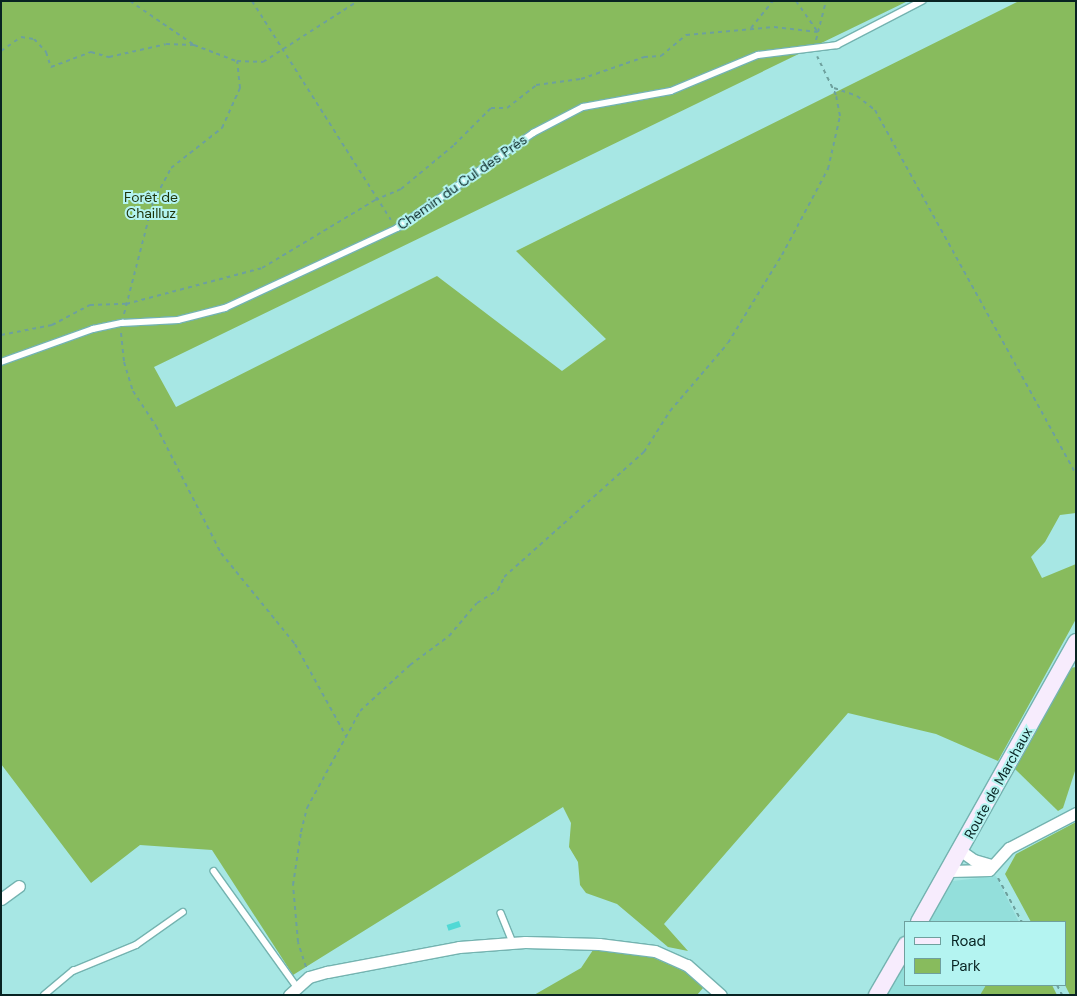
<!DOCTYPE html>
<meta charset="utf-8">
<style>
body{margin:0}
#map{position:relative;width:1077px;height:996px;overflow:hidden;background:#a7e7e4;font-family:"DM Sans",sans-serif}
div>[style]{position:absolute}
.built>*{inset:0;background:#93dfdb}
.green>*{inset:0;background:#88bb5d}
.water>*{inset:0;background:#51d9d5;transform-origin:0 0}
.path>*{height:2px;margin-top:-1px;transform-origin:0;background:repeating-linear-gradient(90deg,#6da09d 0 4px,transparent 0 8px)}
.roads{filter:drop-shadow(1px 0 #74b3b0) drop-shadow(-1px 0 #74b3b0) drop-shadow(0 1px #74b3b0) drop-shadow(0 -1px #74b3b0)}
.lane>*{height:5.5px;margin:-2.75px;padding:0 2.75px;transform-origin:2.75px;border-radius:2.75px;background:#fff}
.street>*{height:11px;margin:-5.5px;padding:0 5.5px;transform-origin:5.5px;border-radius:5.5px;background:#fff}
.secondary>*{height:16px;margin:-8px;padding:0 8px;transform-origin:8px;border-radius:8px;background:#f7ecfd}
span{translate:-50% -50%;white-space:nowrap;text-align:center;line-height:1.15;-webkit-text-stroke:4px #b4f4f1;paint-order:stroke}
.street-label{font-size:14px;color:#082322}
.park-label{font-size:14px;color:#1e3309}
.frame{position:absolute;inset:0;border:2px solid #082322;pointer-events:none}
.legend{position:absolute;left:904px;top:921px;width:162px;height:65px;box-sizing:border-box;background:#b4f4f1;border:1px solid #6fa09e;margin:0;padding:6px 9px;list-style:none;font-size:15px;color:#082322}
.legend li{display:flex;align-items:center;gap:10px;height:25px}
.legend b{width:25px;border:1px solid #6fa09e}
</style>
<div id="map">
<div class="built">
<i style="clip-path:polygon(996px 876px,1019px 922px,929px 922px,953px 881px)"></i>
<i style="clip-path:polygon(906px 963px,906px 985px,986px 985px,980px 995px,887px 995px)"></i>
</div>
<div class="green">
<i style="clip-path:polygon(1px 1px,908px 1px,154px 367px,176px 407px,437px 276px,562px 371px,606px 339px,516px 251px,1019px 1px,1076px 1px,1076px 513px,1060px 515px,1045px 542px,1031px 557px,1042px 578px,1076px 564px,1076px 619px,998px 761px,936px 734px,848px 713px,664px 924px,688px 951px,668px 947px,617px 904px,586px 893px,580px 885px,578px 862px,569px 847px,571px 823px,563px 807px,293px 975px,212px 850px,140px 845px,91px 883px,1px 764px)"></i>
<i style="clip-path:polygon(1076px 667px,1076px 768px,1063px 808px,1058px 811px,1014px 768px,1070px 668px)"></i>
<i style="clip-path:polygon(1076px 822px,1076px 995px,1070px 995px,1065px 985px,1066px 922px,1031px 922px,1005px 874px,1016px 854px)"></i>
<i style="clip-path:polygon(593px 950px,625px 951px,652px 957px,688px 973px,703px 988px,697px 995px,534px 995px,581px 968px)"></i>
<i style="clip-path:polygon(986px 985px,1052px 985px,1057px 995px,980px 995px)"></i>
</div>
<div class="water">
<i style="left:459px;top:921px;width:6px;height:13px;rotate:72deg"></i>
</div>
<div class="path">
<i style="left:130px;top:1px;width:78px;rotate:34.5deg"></i>
<i style="left:194px;top:45px;width:45px;rotate:20.9deg"></i>
<i style="left:252px;top:1px;width:259px;rotate:57.6deg"></i>
<i style="left:796px;top:1px;width:38px;rotate:55deg"></i>
<i style="left:751px;top:28px;width:35px;rotate:-51deg"></i>
<i style="left:816px;top:40px;width:40px;rotate:-75.6deg"></i>
<i style="left:1px;top:51px;width:24px;rotate:-35deg"></i>
<i style="left:21px;top:37px;width:13px;rotate:9deg"></i>
<i style="left:34px;top:39px;width:18px;rotate:47deg"></i>
<i style="left:46px;top:52px;width:16px;rotate:72deg"></i>
<i style="left:51px;top:67px;width:43px;rotate:-20.6deg"></i>
<i style="left:91px;top:52px;width:19px;rotate:16deg"></i>
<i style="left:109px;top:57px;width:58px;rotate:-12.8deg"></i>
<i style="left:166px;top:44px;width:28px;rotate:2deg"></i>
<i style="left:834px;top:88px;width:24px;rotate:19deg"></i>
<i style="left:857px;top:96px;width:23px;rotate:38deg"></i>
<i style="left:875px;top:110px;width:416px;rotate:61.1deg"></i>
<i style="left:124px;top:314px;width:116px;rotate:-75.5deg"></i>
<i style="left:153px;top:202px;width:38px;rotate:-62deg"></i>
<i style="left:171px;top:168px;width:65px;rotate:-38.1deg"></i>
<i style="left:222px;top:128px;width:44px;rotate:-65.8deg"></i>
<i style="left:240px;top:88px;width:27px;rotate:-96deg"></i>
<i style="left:237px;top:61px;width:26px;rotate:2deg"></i>
<i style="left:263px;top:62px;width:113px;rotate:-32.7deg"></i>
<i style="left:121px;top:333px;width:29px;rotate:84deg"></i>
<i style="left:124px;top:362px;width:30px;rotate:73deg"></i>
<i style="left:133px;top:391px;width:42px;rotate:56.7deg"></i>
<i style="left:156px;top:426px;width:143px;rotate:62.9deg"></i>
<i style="left:221px;top:553px;width:117px;rotate:50.9deg"></i>
<i style="left:295px;top:644px;width:105px;rotate:61deg"></i>
<i style="left:1px;top:335px;width:52px;rotate:-11.1deg"></i>
<i style="left:52px;top:325px;width:43px;rotate:-27.8deg"></i>
<i style="left:90px;top:305px;width:36px;rotate:-2deg"></i>
<i style="left:126px;top:304px;width:141px;rotate:-14.8deg"></i>
<i style="left:262px;top:268px;width:132px;rotate:-31deg"></i>
<i style="left:375px;top:200px;width:28px;rotate:-23deg"></i>
<i style="left:401px;top:189px;width:69px;rotate:-39.7deg"></i>
<i style="left:454px;top:145px;width:52px;rotate:-45deg"></i>
<i style="left:491px;top:108px;width:16px"></i>
<i style="left:507px;top:108px;width:37px;rotate:-38deg"></i>
<i style="left:536px;top:85px;width:45px;rotate:-7.6deg"></i>
<i style="left:581px;top:79px;width:67px;rotate:-19.2deg"></i>
<i style="left:644px;top:57px;width:17px;rotate:-3deg"></i>
<i style="left:661px;top:56px;width:33px;rotate:-40deg"></i>
<i style="left:686px;top:35px;width:88px;rotate:-5.2deg"></i>
<i style="left:774px;top:27px;width:44px;rotate:6.5deg"></i>
<i style="left:998px;top:878px;width:50px;rotate:61.4deg"></i>
<i style="left:306px;top:967px;width:26px;rotate:-108deg"></i>
<i style="left:298px;top:942px;width:57px;rotate:-95deg"></i>
<i style="left:293px;top:885px;width:54px;rotate:-81.4deg"></i>
<i style="left:301px;top:832px;width:25px;rotate:-76deg"></i>
<i style="left:307px;top:808px;width:111px;rotate:-61.3deg"></i>
<i style="left:360px;top:711px;width:68px;rotate:-42.6deg"></i>
<i style="left:410px;top:665px;width:49px;rotate:-36.6deg"></i>
<i style="left:449px;top:636px;width:43px;rotate:-49.7deg"></i>
<i style="left:477px;top:603px;width:25px;rotate:-32deg"></i>
<i style="left:498px;top:590px;width:14px;rotate:-65deg"></i>
<i style="left:504px;top:577px;width:188px;rotate:-41.8deg"></i>
<i style="left:644px;top:452px;width:49px;rotate:-57.6deg"></i>
<i style="left:670px;top:411px;width:89px;rotate:-49.5deg"></i>
<i style="left:728px;top:343px;width:103px;rotate:-58.5deg"></i>
<i style="left:782px;top:255px;width:98px;rotate:-61.9deg"></i>
<i style="left:828px;top:169px;width:54px;rotate:-77.2deg"></i>
<i style="left:840px;top:116px;width:21px;rotate:-101deg"></i>
<i style="left:836px;top:95px;width:43px;rotate:-116deg"></i>
<i style="left:1057px;top:985px;width:11px;rotate:63deg"></i>
</div>
<div class="roads">
<div class="lane">
<i style="left:1px;top:362px;width:98px;rotate:-19.7deg"></i>
<i style="left:93px;top:329px;width:30px;rotate:-12deg"></i>
<i style="left:122px;top:323px;width:56px;rotate:-3.1deg"></i>
<i style="left:178px;top:320px;width:49px;rotate:-14.3deg"></i>
<i style="left:225px;top:308px;width:190px;rotate:-24.9deg"></i>
<i style="left:397px;top:228px;width:166px;rotate:-34.9deg"></i>
<i style="left:533px;top:133px;width:56px;rotate:-27.5deg"></i>
<i style="left:583px;top:107px;width:89px;rotate:-10.3deg"></i>
<i style="left:671px;top:91px;width:94px;rotate:-22.5deg"></i>
<i style="left:758px;top:55px;width:80px;rotate:-7.2deg"></i>
<i style="left:837px;top:45px;width:96px;rotate:-27.4deg"></i>
<i style="left:214px;top:871px;width:143px;rotate:54.4deg"></i>
<i style="left:501px;top:913px;width:32px;rotate:68deg"></i>
<i style="left:44px;top:995px;width:38px;rotate:-40deg"></i>
<i style="left:73px;top:971px;width:68px;rotate:-22.4deg"></i>
<i style="left:136px;top:945px;width:57px;rotate:-35.1deg"></i>
</div>
<div class="street">
<i style="left:961px;top:851px;width:16px;rotate:35deg"></i>
<i style="left:974px;top:860px;width:18px;rotate:16deg"></i>
<i style="left:949px;top:871px;width:40px;rotate:-1.4deg"></i>
<i style="left:989px;top:870px;width:30px;rotate:-48deg"></i>
<i style="left:1009px;top:848px;width:76px;rotate:-27.6deg"></i>
<i style="left:1px;top:899px;width:22px;rotate:-36deg"></i>
<i style="left:289px;top:995px;width:27px;rotate:-42deg"></i>
<i style="left:309px;top:977px;width:19px;rotate:-16deg"></i>
<i style="left:327px;top:972px;width:134px;rotate:-10.7deg"></i>
<i style="left:459px;top:947px;width:66px;rotate:-4.3deg"></i>
<i style="left:525px;top:942px;width:74px;rotate:1.5deg"></i>
<i style="left:599px;top:944px;width:56px;rotate:7.1deg"></i>
<i style="left:655px;top:951px;width:35px;rotate:24deg"></i>
<i style="left:687px;top:965px;width:45px;rotate:41.4deg"></i>
</div>
<div class="secondary">
<i style="left:919px;top:922px;width:321px;rotate:-60.7deg"></i>
<i style="left:877px;top:995px;width:58px;rotate:-59.9deg"></i>
</div>
</div>
<div class="street-label">
<span style="left:462px;top:182px;rotate:-35deg">Chemin du Cul des Prés</span>
<span style="left:998px;top:783px;rotate:-61deg">Route de Marchaux</span>
</div>
<div class="park-label">
<span style="left:151px;top:205px">Forêt de<br>Chailluz</span>
</div>
<div class="frame"></div>
<ul class="legend">
<li><b style="height:6px;background:#f7ecfd"></b>Road</li>
<li><b style="height:14px;background:#88bb5d"></b>Park</li>
</ul>
</div>
